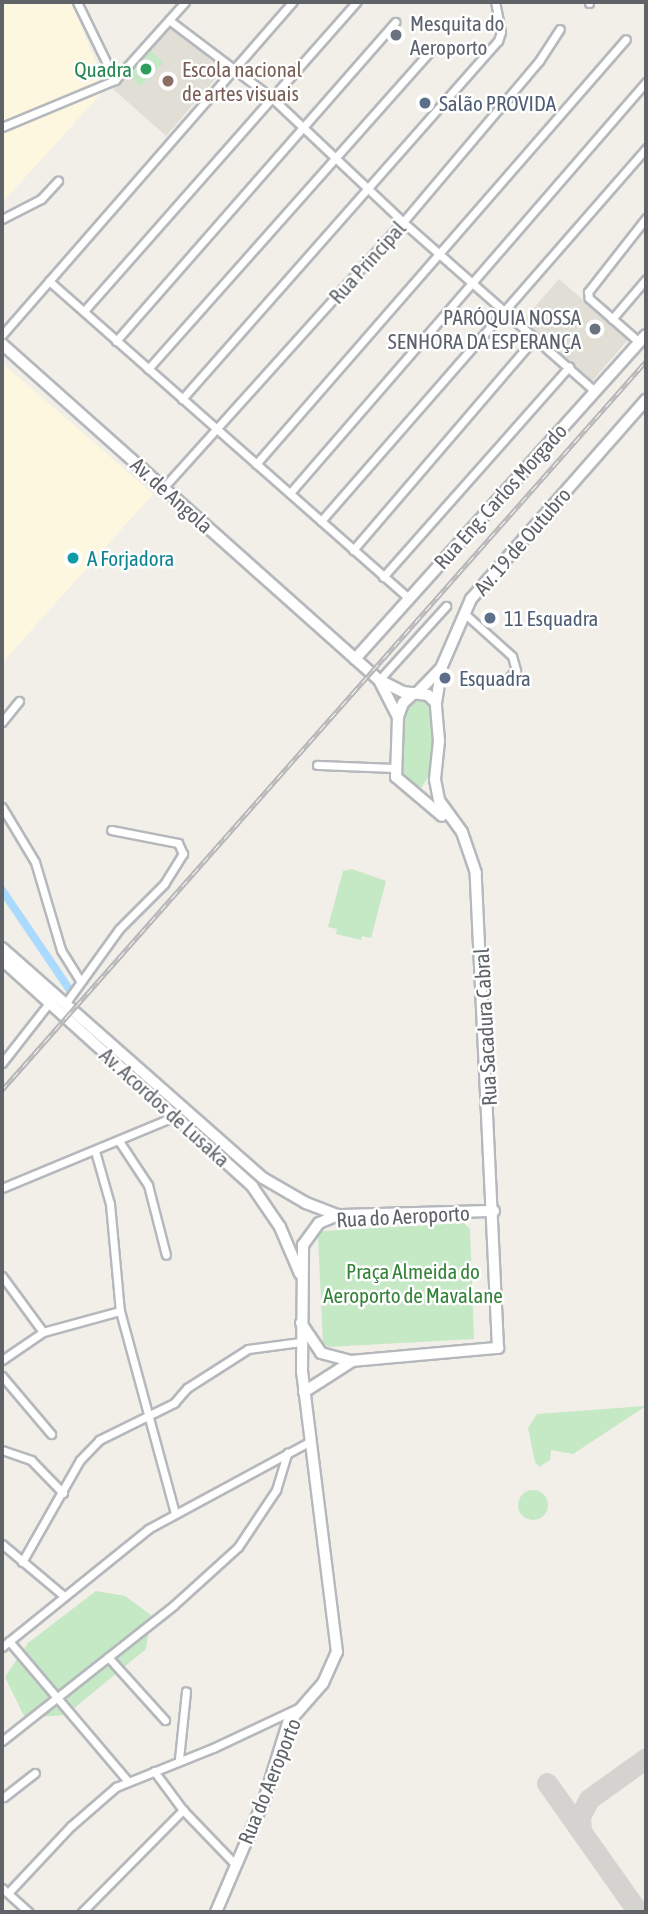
<!DOCTYPE html>
<meta charset="utf-8">
<style>
body{margin:0}
#map{position:relative;width:648px;height:1914px;overflow:hidden;background:#f1efe8;font-family:"Asap Condensed",sans-serif}
div>[style]{position:absolute}
.commercial>*{inset:0;background:#fef7e0}
.education>*{inset:0;background:#e1ded6;transform-origin:0 0}
.green>*{inset:0;background:#c5e8c5;transform-origin:0 0}
.round{border-radius:50%}
.canal>*{height:8px;margin:-4px;padding:0 4px;transform-origin:4px;border-radius:4px;background:#aadaff}
.taxiway>*{height:21px;margin:-10.5px;padding:0 10.5px;transform-origin:10.5px;border-radius:10.5px;background:#d4d3d0}
.roads{filter:drop-shadow(2px 0 #b5b8bc) drop-shadow(-2px 0 #b5b8bc) drop-shadow(0 2px #b5b8bc) drop-shadow(0 -2px #b5b8bc)}
.street>*{height:7px;margin:-3.5px;padding:0 3.5px;transform-origin:3.5px;border-radius:3.5px;background:#fff}
.secondary>*{height:10px;margin:-5px;padding:0 5px;transform-origin:5px;border-radius:5px;background:#fff}
.rail>*{height:5px;margin-top:-2.5px;transform-origin:0;background:repeating-linear-gradient(90deg,#fff 0 8px,#b6b7b8 0 16px);box-sizing:border-box;border-block:2px solid #b6b7b8}
.dots>*{width:19px;height:19px;translate:-50% -50%;box-sizing:border-box;border:4px solid #fff;border-radius:50%}
span{translate:-50% -50%;white-space:nowrap;text-align:center;line-height:1.15;-webkit-text-stroke:5px #fff;paint-order:stroke}
.worship-label{font-size:21px;color:#5b616d}
.left{translate:0 -50%;text-align:left}
.right{translate:-100% -50%;text-align:right}
.leisure-label{font-size:21px;color:#27864d}
.education-label{font-size:21px;color:#785e54}
.service-label{font-size:21px;color:#4e5e75}
.street-label{font-size:21px;color:#5f6368}
.culture-label{font-size:21px;color:#0d838f}
.park-label{font-size:21px;color:#348238}
.frame{position:absolute;inset:0;border:4px solid #5f6368;pointer-events:none}
</style>
<div id="map">
<div class="commercial">
<i style="clip-path:polygon(2px 2px,71px 2px,106px 88px,2px 203px)"></i>
<i style="clip-path:polygon(2px 363px,153px 494px,2px 663px)"></i>
</div>
<div class="education">
<i style="clip-path:polygon(175px 26px,222px 71px,166px 136px,113px 89px,160px 35px)"></i>
<i style="left:559px;top:279px;width:92px;height:57px;rotate:41deg"></i>
</div>
<div class="green">
<i style="left:150px;top:50px;width:18px;height:33px;rotate:43deg"></i>
<i style="clip-path:polygon(415px 697px,428px 701px,434px 721px,433px 770px,421px 788px,413px 788px,402px 776px,401px 766px,404px 709px)"></i>
<i style="clip-path:polygon(352px 869px,386px 881px,371px 938px,362px 936px,361px 940px,336px 934px,337px 929px,328px 927px,343px 871px)"></i>
<i style="clip-path:polygon(464px 1223px,470px 1229px,474px 1339px,328px 1347px,323px 1343px,318px 1236px,323px 1231px)"></i>
<i style="clip-path:polygon(646px 1406px,573px 1454px,551px 1450px,550px 1460px,539px 1467px,535px 1462px,528px 1428px,537px 1414px)"></i>
<i class="round" style="left:518px;top:1490px;width:30px;height:30px"></i>
<i style="clip-path:polygon(96px 1591px,125px 1596px,151px 1615px,146px 1649px,66px 1715px,25px 1718px,5px 1677px,28px 1643px)"></i>
</div>
<div class="canal">
<i style="left:2px;top:890px;width:125px;rotate:55.8deg"></i>
</div>
<div class="taxiway">
<i style="left:547px;top:1783px;width:158px;rotate:54.8deg"></i>
<i style="left:581px;top:1831px;width:15px;rotate:-94deg"></i>
<i style="left:580px;top:1816px;width:19px;rotate:-62deg"></i>
<i style="left:589px;top:1799px;width:70px;rotate:-35.7deg"></i>
</div>
<div class="roads">
<div class="street">
<i style="left:77px;top:2px;width:87px;rotate:64deg"></i>
<i style="left:589px;top:3px;width:1px;rotate:-90deg"></i>
<i style="left:169px;top:20px;width:129px;rotate:37.1deg"></i>
<i style="left:272px;top:98px;width:180px;rotate:43.4deg"></i>
<i style="left:403px;top:222px;width:256px;rotate:41.4deg"></i>
<i style="left:2px;top:127px;width:122px;rotate:-22.6deg"></i>
<i style="left:115px;top:80px;width:105px;rotate:-48.1deg"></i>
<i style="left:2px;top:219px;width:44px;rotate:-27.1deg"></i>
<i style="left:41px;top:199px;width:25px;rotate:-47deg"></i>
<i style="left:49px;top:281px;width:479px;rotate:41.4deg"></i>
<i style="left:84px;top:311px;width:412px;rotate:-48.6deg"></i>
<i style="left:612px;top:319px;width:52px;rotate:-49.6deg"></i>
<i style="left:2px;top:335px;width:442px;rotate:-48.9deg"></i>
<i style="left:116px;top:341px;width:424px;rotate:-48.8deg"></i>
<i style="left:639px;top:342px;width:67px;rotate:-138.7deg"></i>
<i style="left:589px;top:298px;width:6px;rotate:-99deg"></i>
<i style="left:588px;top:292px;width:94px;rotate:-51.9deg"></i>
<i style="left:148px;top:369px;width:426px;rotate:-48.4deg"></i>
<i style="left:182px;top:399px;width:478px;rotate:-48.6deg"></i>
<i style="left:498px;top:41px;width:9px;rotate:-72deg"></i>
<i style="left:501px;top:32px;width:31px;rotate:-101deg"></i>
<i style="left:256px;top:464px;width:563px;rotate:-48.96deg"></i>
<i style="left:164px;top:487px;width:357px;rotate:-48deg"></i>
<i style="left:403px;top:222px;width:211px;rotate:-49.8deg"></i>
<i style="left:539px;top:61px;width:38px;rotate:-57deg"></i>
<i style="left:290px;top:493px;width:544px;rotate:-49.1deg"></i>
<i style="left:321px;top:521px;width:495px;rotate:-48.9deg"></i>
<i style="left:353px;top:550px;width:279px;rotate:-49.4deg"></i>
<i style="left:383px;top:577px;width:281px;rotate:-48.5deg"></i>
<i style="left:464px;top:613px;width:64px;rotate:41.9deg"></i>
<i style="left:512px;top:656px;width:15px;rotate:74deg"></i>
<i style="left:516px;top:670px;width:15px;rotate:132deg"></i>
<i style="left:379px;top:680px;width:100px;rotate:-47.8deg"></i>
<i style="left:2px;top:722px;width:27px;rotate:-51deg"></i>
<i style="left:317px;top:765px;width:79px;rotate:2.2deg"></i>
<i style="left:2px;top:807px;width:64px;rotate:59deg"></i>
<i style="left:35px;top:862px;width:92px;rotate:73.5deg"></i>
<i style="left:61px;top:950px;width:36px;rotate:58deg"></i>
<i style="left:65px;top:1004px;width:92px;rotate:-54.2deg"></i>
<i style="left:119px;top:929px;width:64px;rotate:-45deg"></i>
<i style="left:164px;top:884px;width:36px;rotate:-58deg"></i>
<i style="left:183px;top:854px;width:12px;rotate:-114deg"></i>
<i style="left:178px;top:843px;width:68px;rotate:-169deg"></i>
<i style="left:2px;top:1063px;width:76px;rotate:-51.9deg"></i>
<i style="left:119px;top:1141px;width:53px;rotate:56.6deg"></i>
<i style="left:148px;top:1185px;width:72px;rotate:75.6deg"></i>
<i style="left:95px;top:1151px;width:55px;rotate:74.2deg"></i>
<i style="left:110px;top:1204px;width:107px;rotate:84.7deg"></i>
<i style="left:120px;top:1311px;width:210px;rotate:74.8deg"></i>
<i style="left:2px;top:1188px;width:188px;rotate:-22.5deg"></i>
<i style="left:2px;top:1276px;width:69px;rotate:53.8deg"></i>
<i style="left:2px;top:1360px;width:50px;rotate:-34.3deg"></i>
<i style="left:43px;top:1332px;width:80px;rotate:-15.3deg"></i>
<i style="left:2px;top:1376px;width:76px;rotate:49.8deg"></i>
<i style="left:2px;top:1450px;width:31px;rotate:19deg"></i>
<i style="left:31px;top:1460px;width:46px;rotate:45.9deg"></i>
<i style="left:2px;top:1544px;width:81px;rotate:40deg"></i>
<i style="left:22px;top:1562px;width:117px;rotate:-60.4deg"></i>
<i style="left:80px;top:1460px;width:28px;rotate:-46deg"></i>
<i style="left:99px;top:1440px;width:84px;rotate:-26.3deg"></i>
<i style="left:174px;top:1403px;width:20px;rotate:-49deg"></i>
<i style="left:187px;top:1388px;width:72px;rotate:-32.6deg"></i>
<i style="left:248px;top:1349px;width:53px;rotate:-7.5deg"></i>
<i style="left:9px;top:1641px;width:182px;rotate:49.7deg"></i>
<i style="left:2px;top:1647px;width:188px;rotate:-38.9deg"></i>
<i style="left:148px;top:1529px;width:185px;rotate:-28.4deg"></i>
<i style="left:108px;top:1657px;width:85px;rotate:47.9deg"></i>
<i style="left:2px;top:1741px;width:219px;rotate:-38.3deg"></i>
<i style="left:174px;top:1605px;width:86px;rotate:-42.2deg"></i>
<i style="left:238px;top:1547px;width:69px;rotate:-56.3deg"></i>
<i style="left:276px;top:1490px;width:39px;rotate:-73deg"></i>
<i style="left:179px;top:1759px;width:68px;rotate:-84.1deg"></i>
<i style="left:154px;top:1771px;width:49px;rotate:53.4deg"></i>
<i style="left:183px;top:1810px;width:75px;rotate:46.1deg"></i>
<i style="left:4px;top:1797px;width:39px;rotate:-38deg"></i>
<i style="left:2px;top:1888px;width:36px;rotate:42deg"></i>
<i style="left:8px;top:1893px;width:92px;rotate:-46.8deg"></i>
<i style="left:71px;top:1826px;width:60px;rotate:-40.9deg"></i>
<i style="left:116px;top:1787px;width:105px;rotate:-21.9deg"></i>
<i style="left:213px;top:1748px;width:96px;rotate:-25.2deg"></i>
<i style="left:82px;top:1912px;width:144px;rotate:-45.3deg"></i>
</div>
<div class="secondary">
<i style="left:2px;top:344px;width:505px;rotate:41.71deg"></i>
<i style="left:379px;top:680px;width:42px;rotate:62.8deg"></i>
<i style="left:355px;top:659px;width:435px;rotate:-48.1deg"></i>
<i style="left:417px;top:693px;width:33px;rotate:-46deg"></i>
<i style="left:413px;top:694px;width:13px;rotate:138deg"></i>
<i style="left:403px;top:703px;width:15px;rotate:110deg"></i>
<i style="left:398px;top:717px;width:60px;rotate:91.9deg"></i>
<i style="left:396px;top:777px;width:60px;rotate:40.3deg"></i>
<i style="left:436px;top:703px;width:37px;rotate:-81deg"></i>
<i style="left:442px;top:666px;width:73px;rotate:-66.6deg"></i>
<i style="left:471px;top:599px;width:265px;rotate:-48.7deg"></i>
<i style="left:2px;top:948px;width:348px;rotate:41.4deg"></i>
<i style="left:263px;top:1178px;width:50px;rotate:30.2deg"></i>
<i style="left:306px;top:1203px;width:34px;rotate:21deg"></i>
<i style="left:2px;top:960px;width:337px;rotate:42.1deg"></i>
<i style="left:252px;top:1186px;width:50px;rotate:55.7deg"></i>
<i style="left:280px;top:1227px;width:51px;rotate:66.9deg"></i>
<i style="left:301px;top:1323px;width:36px;rotate:56deg"></i>
<i style="left:321px;top:1353px;width:31px;rotate:15deg"></i>
<i style="left:351px;top:1361px;width:148px;rotate:-5.1deg"></i>
<i style="left:498px;top:1348px;width:476px;rotate:-92.7deg"></i>
<i style="left:476px;top:873px;width:43px;rotate:-108.9deg"></i>
<i style="left:462px;top:832px;width:39px;rotate:-126deg"></i>
<i style="left:439px;top:800px;width:21px;rotate:-101deg"></i>
<i style="left:435px;top:779px;width:38px;rotate:-84deg"></i>
<i style="left:439px;top:741px;width:38px;rotate:-95deg"></i>
<i style="left:436px;top:703px;width:11px;rotate:-135deg"></i>
<i style="left:428px;top:695px;width:25px;rotate:-173deg"></i>
<i style="left:403px;top:692px;width:27px;rotate:-153deg"></i>
<i style="left:304px;top:1392px;width:56px;rotate:-32.6deg"></i>
<i style="left:216px;top:1912px;width:122px;rotate:-66.8deg"></i>
<i style="left:264px;top:1800px;width:81px;rotate:-72.7deg"></i>
<i style="left:288px;top:1723px;width:53px;rotate:-48.8deg"></i>
<i style="left:323px;top:1683px;width:34px;rotate:-66deg"></i>
<i style="left:337px;top:1652px;width:282px;rotate:-97.1deg"></i>
<i style="left:302px;top:1372px;width:127px;rotate:-89.5deg"></i>
<i style="left:303px;top:1245px;width:27px;rotate:-54deg"></i>
<i style="left:319px;top:1223px;width:21px;rotate:-23deg"></i>
<i style="left:338px;top:1215px;width:156px;rotate:-1.5deg"></i>
</div>
</div>
<div class="rail">
<i style="left:2px;top:1090px;width:973px;rotate:-48.54deg"></i>
</div>
<div class="dots">
<i style="left:396px;top:35px;background:#6b7280"></i>
<i style="left:146px;top:69px;background:#2e9e5b"></i>
<i style="left:168px;top:81px;background:#8d6e63"></i>
<i style="left:425px;top:103px;background:#5c6f8a"></i>
<i style="left:595px;top:329px;background:#6b7280"></i>
<i style="left:73px;top:558px;background:#0f9aa8"></i>
<i style="left:490px;top:618px;background:#5c6f8a"></i>
<i style="left:445px;top:678px;background:#5c6f8a"></i>
</div>
<div class="worship-label">
<span class="left" style="left:410px;top:35px">Mesquita do<br>Aeroporto</span>
<span class="right" style="left:581px;top:329px">PARÓQUIA NOSSA<br>SENHORA DA ESPERANÇA</span>
</div>
<div class="leisure-label">
<span class="right" style="left:132px;top:69px">Quadra</span>
</div>
<div class="education-label">
<span class="left" style="left:182px;top:81px">Escola nacional<br>de artes visuais</span>
</div>
<div class="service-label">
<span class="left" style="left:439px;top:103px">Salão PROVIDA</span>
<span class="left" style="left:504px;top:618px">11 Esquadra</span>
<span class="left" style="left:459px;top:678px">Esquadra</span>
</div>
<div class="street-label">
<span style="left:367px;top:262px;rotate:-48deg">Rua Principal</span>
<span style="left:172px;top:495px;rotate:42deg">Av. de Angola</span>
<span style="left:500px;top:496px;rotate:-48deg">Rua Eng. Carlos Morgado</span>
<span style="left:522px;top:541px;rotate:-49deg">Av. 19 de Outubro</span>
<span style="left:485px;top:1027px;rotate:-93deg">Rua Sacadura Cabral</span>
<span style="left:165px;top:1107px;rotate:42deg">Av. Acordos de Lusaka</span>
<span style="left:403px;top:1216px;rotate:-3deg">Rua do Aeroporto</span>
<span style="left:269px;top:1781px;rotate:-68deg">Rua do Aeroporto</span>
</div>
<div class="culture-label">
<span class="left" style="left:87px;top:558px">A Forjadora</span>
</div>
<div class="park-label">
<span style="left:413px;top:1283px">Praça Almeida do<br>Aeroporto de Mavalane</span>
</div>
<div class="frame"></div>
</div>
